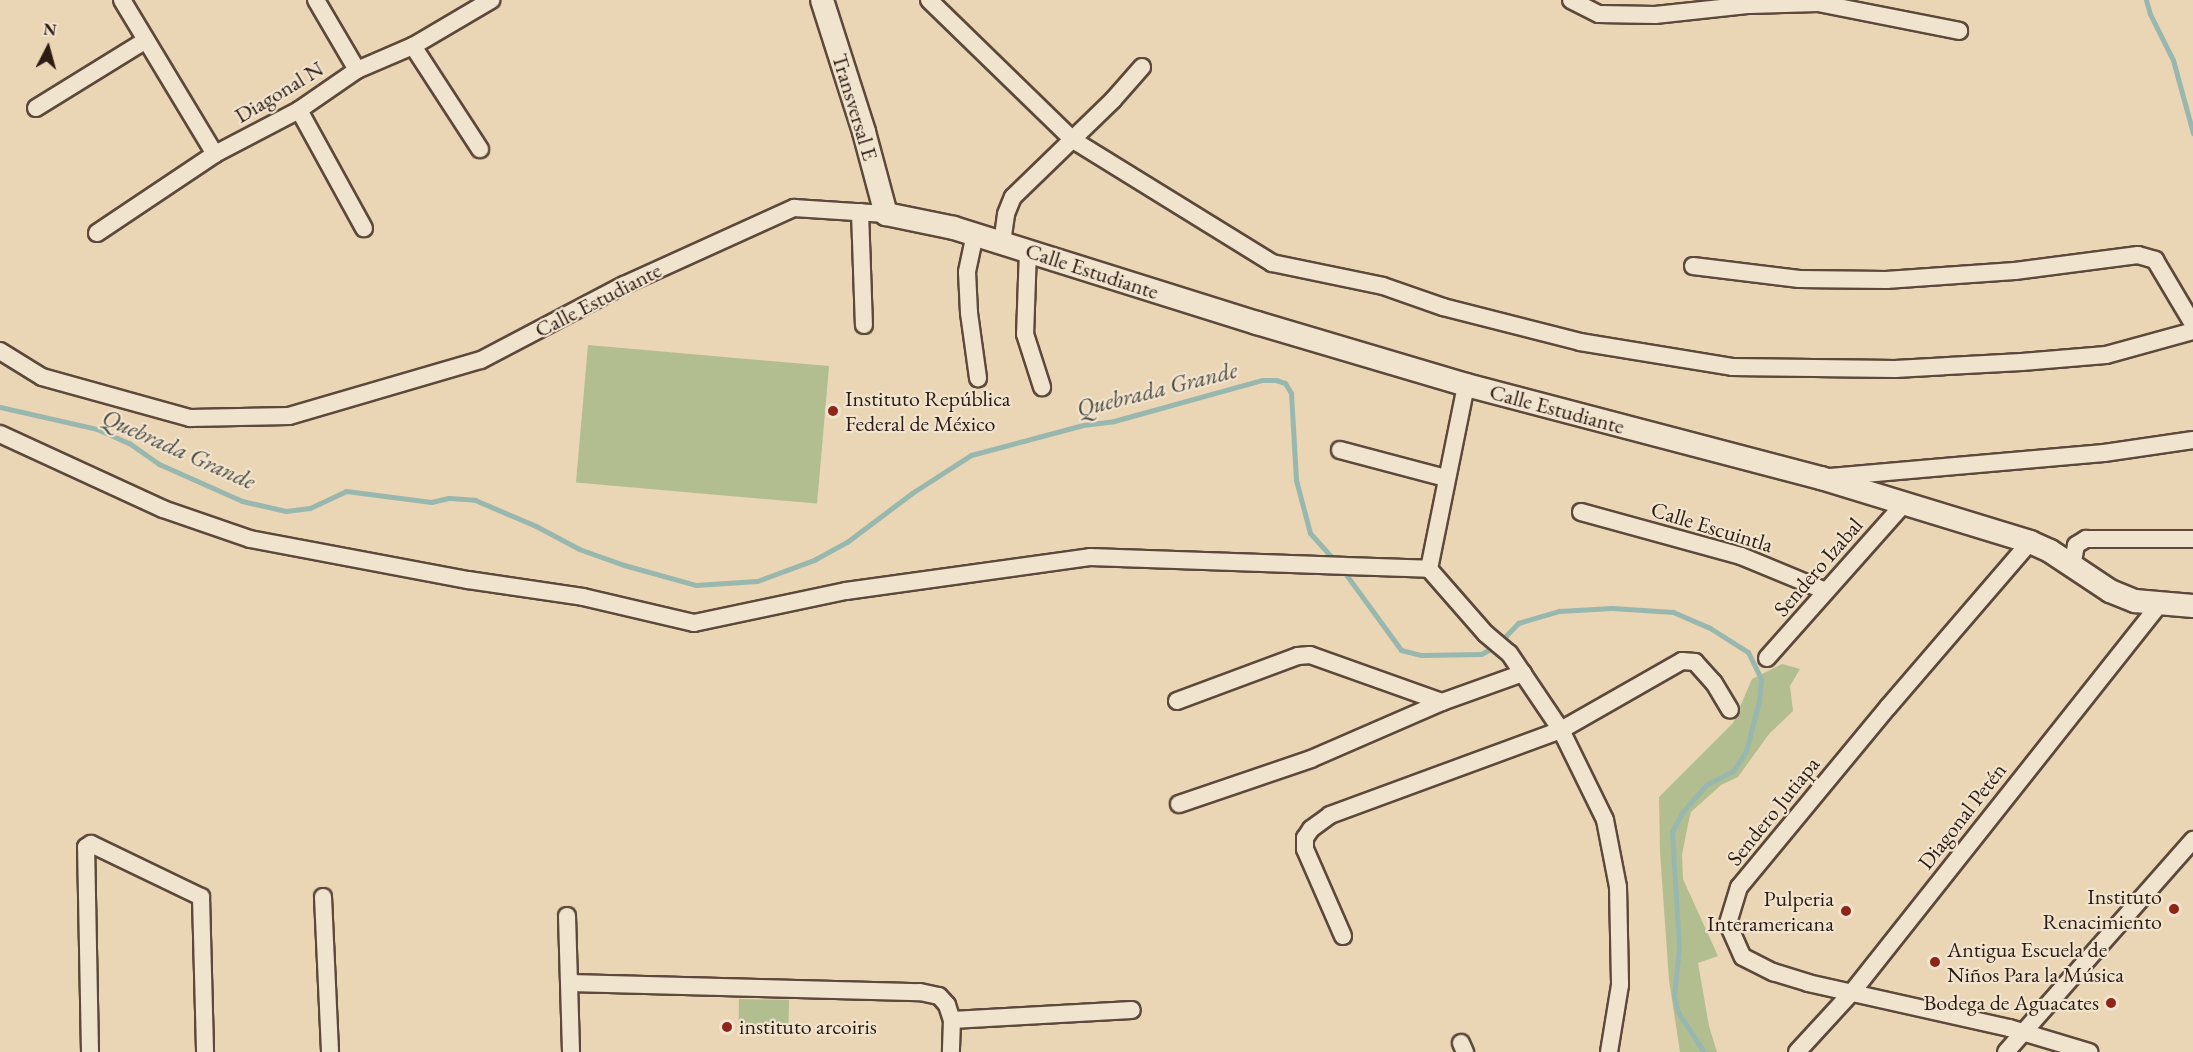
<!DOCTYPE html>
<meta charset="utf-8">
<style>
body{margin:0}
#map{position:relative;width:2193px;height:1052px;overflow:hidden;background:#ead5b4;font-family:"EB Garamond",serif}
div>[style]{position:absolute}
.green>*{inset:0;background:#b3be90;transform-origin:0 0}
.stream>*{height:5px;margin:-2.5px;padding:0 2.5px;transform-origin:2.5px;border-radius:2.5px;background:#98b8af}
.roads{filter:drop-shadow(2px 0 #5c493b) drop-shadow(-2px 0 #5c493b) drop-shadow(0 2px #5c493b) drop-shadow(0 -2px #5c493b)}
.street>*{height:16px;margin:-8px;padding:0 8px;transform-origin:8px;border-radius:8px;background:#f1e4ce}
.secondary>*{height:22px;margin:-11px;padding:0 11px;transform-origin:11px;border-radius:11px;background:#f1e4ce}
.dots>*{width:16px;height:16px;translate:-50% -50%;box-sizing:border-box;border:3px solid #f1e4ce;border-radius:50%}
span{translate:-50% -50%;white-space:nowrap;text-align:center;line-height:1.15;-webkit-text-stroke:4.5px #f1e4ce;paint-order:stroke}
.street-label{font-size:22px;color:#2c1a13}
.poi-label{font-size:22px;color:#2c1a13}
.left{translate:0 -50%;text-align:left}
.right{translate:-100% -50%;text-align:right}
.water-label{font-size:24px;color:#4c4942;font-style:italic}
.north{position:absolute;left:18px;top:18px;width:60px;height:60px;-webkit-text-stroke:4px #f1e4ce;paint-order:stroke;rotate:6deg;font-size:16px;font-weight:700;line-height:24px;text-align:center;color:#2c1a13}
.north::after{content:'';display:block;margin:auto;width:21px;height:27px;background:#2c1a13;clip-path:polygon(50% 0,100% 100%,50% 72%,0 100%)}
</style>
<div id="map">
<div class="green">
<i style="left:588px;top:345px;width:242px;height:138px;rotate:5deg"></i>
<i style="clip-path:polygon(1782px 664px,1800px 669px,1790px 686px,1793px 711px,1769px 734px,1738px 777px,1721px 785px,1691px 812px,1688px 824px,1682px 855px,1683px 879px,1718px 956px,1698px 963px,1709px 1026px,1717px 1052px,1680px 1052px,1669px 980px,1660px 852px,1659px 797px,1733px 723px,1752px 679px)"></i>
<i style="left:739px;top:999px;width:50px;height:29px;rotate:1deg"></i>
</div>
<div class="stream">
<i style="left:2146px;top:0;width:15px;rotate:74deg"></i>
<i style="left:2150px;top:14px;width:51px;rotate:63.4deg"></i>
<i style="left:2173px;top:60px;width:76px;rotate:74.7deg"></i>
<i style="left:0;top:407px;width:99px;rotate:12.8deg"></i>
<i style="left:97px;top:429px;width:35px;rotate:24deg"></i>
<i style="left:129px;top:443px;width:37px;rotate:35deg"></i>
<i style="left:159px;top:464px;width:91px;rotate:24deg"></i>
<i style="left:242px;top:501px;width:45px;rotate:12.8deg"></i>
<i style="left:286px;top:511px;width:24px;rotate:-7deg"></i>
<i style="left:310px;top:508px;width:40px;rotate:-25deg"></i>
<i style="left:346px;top:491px;width:86px;rotate:7.4deg"></i>
<i style="left:431px;top:502px;width:18px;rotate:-13deg"></i>
<i style="left:449px;top:498px;width:26px;rotate:4deg"></i>
<i style="left:475px;top:500px;width:66px;rotate:23.1deg"></i>
<i style="left:536px;top:526px;width:49px;rotate:28.1deg"></i>
<i style="left:579px;top:549px;width:48px;rotate:19.6deg"></i>
<i style="left:624px;top:565px;width:75px;rotate:15.5deg"></i>
<i style="left:696px;top:585px;width:61px;rotate:-3.8deg"></i>
<i style="left:757px;top:581px;width:61px;rotate:-20.2deg"></i>
<i style="left:814px;top:560px;width:38px;rotate:-29deg"></i>
<i style="left:847px;top:542px;width:81px;rotate:-37deg"></i>
<i style="left:912px;top:493px;width:70px;rotate:-32.8deg"></i>
<i style="left:971px;top:455px;width:116px;rotate:-15deg"></i>
<i style="left:1083px;top:425px;width:31px;rotate:-7deg"></i>
<i style="left:1114px;top:421px;width:154px;rotate:-15.5deg"></i>
<i style="left:1262px;top:380px;width:14px"></i>
<i style="left:1276px;top:380px;width:9px;rotate:18deg"></i>
<i style="left:1285px;top:383px;width:12px;rotate:59deg"></i>
<i style="left:1291px;top:393px;width:87px;rotate:86.7deg"></i>
<i style="left:1296px;top:480px;width:55px;rotate:75.2deg"></i>
<i style="left:1310px;top:533px;width:39px;rotate:48deg"></i>
<i style="left:1342px;top:569px;width:100px;rotate:53.9deg"></i>
<i style="left:1401px;top:650px;width:21px;rotate:14deg"></i>
<i style="left:1421px;top:655px;width:60px;rotate:-1deg"></i>
<i style="left:1481px;top:654px;width:17px;rotate:-28deg"></i>
<i style="left:1496px;top:646px;width:32px;rotate:-46deg"></i>
<i style="left:1518px;top:623px;width:43px;rotate:-16.3deg"></i>
<i style="left:1559px;top:611px;width:53px;rotate:-3.2deg"></i>
<i style="left:1612px;top:608px;width:61px;rotate:3.8deg"></i>
<i style="left:1673px;top:612px;width:40px;rotate:23.4deg"></i>
<i style="left:1710px;top:628px;width:45px;rotate:32.3deg"></i>
<i style="left:1748px;top:652px;width:30px;rotate:64deg"></i>
<i style="left:1761px;top:679px;width:22px;rotate:95deg"></i>
<i style="left:1759px;top:701px;width:52px;rotate:104.6deg"></i>
<i style="left:1746px;top:751px;width:24px;rotate:123deg"></i>
<i style="left:1733px;top:771px;width:30px;rotate:153deg"></i>
<i style="left:1706px;top:785px;width:37px;rotate:131deg"></i>
<i style="left:1682px;top:813px;width:21px;rotate:118deg"></i>
<i style="left:1672px;top:832px;width:115px;rotate:86.5deg"></i>
<i style="left:1679px;top:947px;width:49px;rotate:95.8deg"></i>
<i style="left:1674px;top:996px;width:16px;rotate:76deg"></i>
<i style="left:1678px;top:1012px;width:48px;rotate:57deg"></i>
</div>
<div class="roads">
<div class="street">
<i style="left:122px;top:0;width:180px;rotate:58.9deg"></i>
<i style="left:316px;top:0;width:81px;rotate:59.6deg"></i>
<i style="left:929px;top:0;width:201px;rotate:44.2deg"></i>
<i style="left:1073px;top:140px;width:234px;rotate:31.7deg"></i>
<i style="left:1272px;top:263px;width:113px;rotate:11.7deg"></i>
<i style="left:1383px;top:286px;width:64px;rotate:19.3deg"></i>
<i style="left:1443px;top:307px;width:141px;rotate:14.3deg"></i>
<i style="left:1580px;top:342px;width:154px;rotate:9.3deg"></i>
<i style="left:1732px;top:367px;width:163px;rotate:0.7deg"></i>
<i style="left:1895px;top:369px;width:127px;rotate:-3.2deg"></i>
<i style="left:2022px;top:362px;width:84px;rotate:-4.8deg"></i>
<i style="left:2106px;top:355px;width:90px;rotate:-15.4deg"></i>
<i style="left:1571px;top:0;width:31px;rotate:27deg"></i>
<i style="left:1599px;top:14px;width:56px;rotate:1deg"></i>
<i style="left:1655px;top:15px;width:95px;rotate:-6.1deg"></i>
<i style="left:1749px;top:5px;width:69px;rotate:-1.7deg"></i>
<i style="left:1818px;top:3px;width:144px;rotate:11.2deg"></i>
<i style="left:413px;top:46px;width:123px;rotate:57deg"></i>
<i style="left:36px;top:108px;width:129px;rotate:-31.7deg"></i>
<i style="left:299px;top:110px;width:135px;rotate:61.2deg"></i>
<i style="left:860px;top:212px;width:113px;rotate:88deg"></i>
<i style="left:97px;top:233px;width:142px;rotate:-33.8deg"></i>
<i style="left:215px;top:154px;width:95px;rotate:-27.6deg"></i>
<i style="left:299px;top:110px;width:70px;rotate:-34.6deg"></i>
<i style="left:357px;top:70px;width:61px;rotate:-23.2deg"></i>
<i style="left:413px;top:46px;width:91px;rotate:-30.5deg"></i>
<i style="left:975px;top:234px;width:39px;rotate:102deg"></i>
<i style="left:967px;top:272px;width:41px;rotate:87.2deg"></i>
<i style="left:969px;top:313px;width:66px;rotate:82.1deg"></i>
<i style="left:1002px;top:243px;width:29px;rotate:-82deg"></i>
<i style="left:1006px;top:214px;width:18px;rotate:-68deg"></i>
<i style="left:1013px;top:197px;width:139px;rotate:-44.1deg"></i>
<i style="left:1113px;top:100px;width:44px;rotate:-48.7deg"></i>
<i style="left:1028px;top:250px;width:84px;rotate:92deg"></i>
<i style="left:1025px;top:334px;width:56px;rotate:72.2deg"></i>
<i style="left:1693px;top:266px;width:107px;rotate:7deg"></i>
<i style="left:1799px;top:279px;width:87px;rotate:0.7deg"></i>
<i style="left:1886px;top:280px;width:129px;rotate:-4deg"></i>
<i style="left:2015px;top:271px;width:124px;rotate:-7.4deg"></i>
<i style="left:2138px;top:255px;width:18px;rotate:16deg"></i>
<i style="left:2155px;top:260px;width:74px;rotate:59.3deg"></i>
<i style="left:0;top:351px;width:49px;rotate:31.8deg"></i>
<i style="left:42px;top:377px;width:154px;rotate:15.5deg"></i>
<i style="left:190px;top:418px;width:99px;rotate:-1.2deg"></i>
<i style="left:289px;top:416px;width:200px;rotate:-16.3deg"></i>
<i style="left:481px;top:360px;width:161px;rotate:-27.7deg"></i>
<i style="left:624px;top:285px;width:187px;rotate:-24.4deg"></i>
<i style="left:794px;top:208px;width:92px;rotate:3.7deg"></i>
<i style="left:0;top:434px;width:179px;rotate:24.7deg"></i>
<i style="left:163px;top:509px;width:92px;rotate:19deg"></i>
<i style="left:250px;top:539px;width:222px;rotate:10.7deg"></i>
<i style="left:468px;top:580px;width:116px;rotate:8.4deg"></i>
<i style="left:583px;top:597px;width:114px;rotate:13.2deg"></i>
<i style="left:694px;top:623px;width:155px;rotate:-11.9deg"></i>
<i style="left:846px;top:591px;width:246px;rotate:-7.9deg"></i>
<i style="left:1090px;top:557px;width:339px;rotate:2deg"></i>
<i style="left:1429px;top:569px;width:86px;rotate:48.8deg"></i>
<i style="left:1486px;top:634px;width:30px;rotate:40deg"></i>
<i style="left:1509px;top:653px;width:93px;rotate:56deg"></i>
<i style="left:1561px;top:730px;width:100px;rotate:63.9deg"></i>
<i style="left:1605px;top:820px;width:68px;rotate:79deg"></i>
<i style="left:1618px;top:887px;width:98px;rotate:88.8deg"></i>
<i style="left:1620px;top:985px;width:68px;rotate:99.3deg"></i>
<i style="left:1340px;top:450px;width:110px;rotate:14.8deg"></i>
<i style="left:1830px;top:477px;width:275px;rotate:-5deg"></i>
<i style="left:2104px;top:453px;width:90px;rotate:-8.3deg"></i>
<i style="left:1581px;top:512px;width:166px;rotate:15.4deg"></i>
<i style="left:1741px;top:556px;width:92px;rotate:22.4deg"></i>
<i style="left:2030px;top:542px;width:218px;rotate:130.7deg"></i>
<i style="left:1888px;top:707px;width:234px;rotate:129.6deg"></i>
<i style="left:1739px;top:887px;width:39px;rotate:107deg"></i>
<i style="left:1728px;top:924px;width:36px;rotate:66deg"></i>
<i style="left:1743px;top:957px;width:34px;rotate:27deg"></i>
<i style="left:1773px;top:972px;width:37px;rotate:17deg"></i>
<i style="left:1808px;top:983px;width:206px;rotate:12.6deg"></i>
<i style="left:2009px;top:1028px;width:84px;rotate:16.7deg"></i>
<i style="left:2072px;top:566px;width:21px;rotate:-79deg"></i>
<i style="left:2076px;top:545px;width:12px;rotate:-31deg"></i>
<i style="left:2086px;top:539px;width:107px"></i>
<i style="left:1429px;top:569px;width:188px;rotate:-78.6deg"></i>
<i style="left:1767px;top:658px;width:205px;rotate:-48.4deg"></i>
<i style="left:1177px;top:701px;width:129px;rotate:-20.4deg"></i>
<i style="left:1298px;top:656px;width:12px;rotate:-5deg"></i>
<i style="left:1310px;top:655px;width:140px;rotate:19.6deg"></i>
<i style="left:1179px;top:804px;width:139px;rotate:-18.8deg"></i>
<i style="left:1311px;top:759px;width:143px;rotate:-23.5deg"></i>
<i style="left:1442px;top:702px;width:86px;rotate:-19.7deg"></i>
<i style="left:323px;top:897px;width:155px;rotate:87.4deg"></i>
<i style="left:567px;top:916px;width:136px;rotate:88.3deg"></i>
<i style="left:1343px;top:936px;width:95px;rotate:-113.6deg"></i>
<i style="left:1305px;top:849px;width:11px;rotate:-90deg"></i>
<i style="left:1305px;top:838px;width:11px;rotate:-56deg"></i>
<i style="left:1311px;top:829px;width:24px;rotate:-36deg"></i>
<i style="left:1330px;top:815px;width:246px;rotate:-20.2deg"></i>
<i style="left:1561px;top:730px;width:139px;rotate:-29.7deg"></i>
<i style="left:1682px;top:661px;width:13px;rotate:4deg"></i>
<i style="left:1695px;top:662px;width:28px;rotate:48deg"></i>
<i style="left:1714px;top:683px;width:31px;rotate:59deg"></i>
<i style="left:570px;top:983px;width:350px;rotate:1.5deg"></i>
<i style="left:920px;top:992px;width:19px;rotate:12deg"></i>
<i style="left:939px;top:996px;width:12px;rotate:48deg"></i>
<i style="left:947px;top:1005px;width:16px;rotate:72deg"></i>
<i style="left:952px;top:1020px;width:32px;rotate:92deg"></i>
<i style="left:952px;top:1020px;width:180px;rotate:-3.2deg"></i>
<i style="left:1461px;top:1043px;width:10px;rotate:66deg"></i>
<i style="left:90px;top:1052px;width:205px;rotate:-91.1deg"></i>
<i style="left:86px;top:847px;width:6px;rotate:-31deg"></i>
<i style="left:91px;top:844px;width:122px;rotate:25.7deg"></i>
<i style="left:201px;top:897px;width:155px;rotate:88.5deg"></i>
<i style="left:1797px;top:1052px;width:83px;rotate:-47.4deg"></i>
<i style="left:1853px;top:991px;width:493px;rotate:-51.6deg"></i>
<i style="left:2006px;top:1052px;width:283px;rotate:-48.6deg"></i>
</div>
<div class="secondary">
<i style="left:822px;top:0;width:139px;rotate:72.3deg"></i>
<i style="left:864px;top:132px;width:85px;rotate:75deg"></i>
<i style="left:886px;top:214px;width:69px;rotate:11.6deg"></i>
<i style="left:954px;top:228px;width:318px;rotate:17.4deg"></i>
<i style="left:1257px;top:323px;width:218px;rotate:16.5deg"></i>
<i style="left:1466px;top:385px;width:367px;rotate:14.7deg"></i>
<i style="left:1821px;top:478px;width:219px;rotate:17deg"></i>
<i style="left:2030px;top:542px;width:22px;rotate:24deg"></i>
<i style="left:2050px;top:551px;width:72px;rotate:33.7deg"></i>
<i style="left:2110px;top:591px;width:27px;rotate:22deg"></i>
<i style="left:2135px;top:601px;width:58px;rotate:4.9deg"></i>
</div>
</div>
<div class="dots">
<i style="left:833px;top:411px;background:#8f2418"></i>
<i style="left:2174px;top:909px;background:#8f2418"></i>
<i style="left:1846px;top:911px;background:#8f2418"></i>
<i style="left:1935px;top:962px;background:#8f2418"></i>
<i style="left:2111px;top:1003px;background:#8f2418"></i>
<i style="left:727px;top:1027px;background:#8f2418"></i>
</div>
<div class="street-label">
<span style="left:279px;top:92px;rotate:-31deg">Diagonal N</span>
<span style="left:855px;top:107px;rotate:73deg">Transversal E</span>
<span style="left:1092px;top:271px;rotate:18deg">Calle Estudiante</span>
<span style="left:598px;top:300px;rotate:-27deg">Calle Estudiante</span>
<span style="left:1557px;top:409px;rotate:15deg">Calle Estudiante</span>
<span style="left:1712px;top:527px;rotate:17deg">Calle Escuintla</span>
<span style="left:1818px;top:567px;rotate:-49deg">Sendero Izabal</span>
<span style="left:1773px;top:811px;rotate:-51deg">Sendero Jutiapa</span>
<span style="left:1962px;top:816px;rotate:-52deg">Diagonal Petén</span>
</div>
<div class="poi-label">
<span class="left" style="left:845px;top:411px">Instituto República<br>Federal de México</span>
<span class="right" style="left:2162px;top:909px">Instituto<br>Renacimiento</span>
<span class="right" style="left:1834px;top:911px">Pulperia<br>Interamericana</span>
<span class="left" style="left:1947px;top:962px">Antigua Escuela de<br>Niños Para la Música</span>
<span class="right" style="left:2099px;top:1003px">Bodega de Aguacates</span>
<span class="left" style="left:739px;top:1027px">instituto arcoiris</span>
</div>
<div class="water-label">
<span style="left:1157px;top:389px;rotate:-14deg">Quebrada Grande</span>
<span style="left:179px;top:449px;rotate:24deg">Quebrada Grande</span>
</div>
<div class="north">N</div>
</div>
